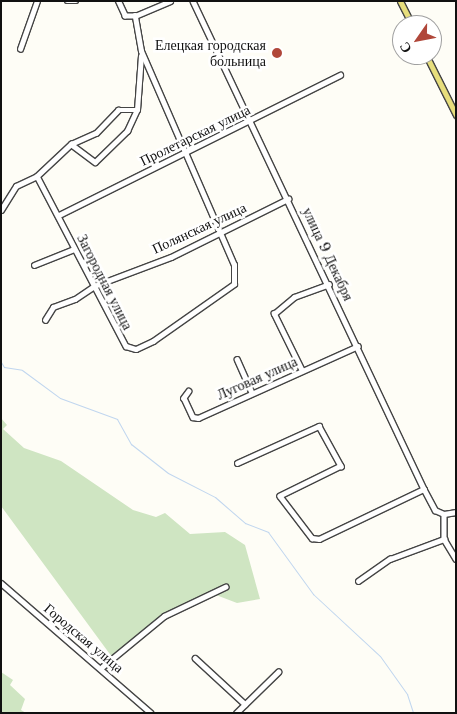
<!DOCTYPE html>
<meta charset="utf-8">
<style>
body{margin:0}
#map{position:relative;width:457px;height:714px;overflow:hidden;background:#fefdf6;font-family:"Libre Baskerville",serif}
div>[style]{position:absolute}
.green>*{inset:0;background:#cfe5c2}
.stream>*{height:1px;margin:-0.5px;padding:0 0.5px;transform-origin:0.5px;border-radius:0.5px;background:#c0d6ef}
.roads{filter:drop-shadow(1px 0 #444) drop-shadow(-1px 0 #444) drop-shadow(0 1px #444) drop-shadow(0 -1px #444)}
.minor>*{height:4.5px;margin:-2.25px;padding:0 2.25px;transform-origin:2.25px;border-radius:2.25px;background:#fff}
.major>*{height:5px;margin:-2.5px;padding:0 2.5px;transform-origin:2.5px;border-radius:2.5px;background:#e7de7c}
.dots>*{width:14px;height:14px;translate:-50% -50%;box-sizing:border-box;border:2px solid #fff;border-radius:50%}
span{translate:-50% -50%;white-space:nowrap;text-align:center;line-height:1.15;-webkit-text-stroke:5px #fff;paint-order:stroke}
.poi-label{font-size:14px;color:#111}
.right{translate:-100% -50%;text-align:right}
.street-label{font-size:14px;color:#111}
.frame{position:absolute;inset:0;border:2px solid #111;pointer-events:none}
.north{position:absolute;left:392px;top:15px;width:50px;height:50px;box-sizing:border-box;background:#fff;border:1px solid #a0a0a0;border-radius:50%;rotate:237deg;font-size:14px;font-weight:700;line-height:20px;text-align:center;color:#111}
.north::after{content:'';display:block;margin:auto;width:18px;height:22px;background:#b0473a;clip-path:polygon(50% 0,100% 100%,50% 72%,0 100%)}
</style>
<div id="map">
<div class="green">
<i style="clip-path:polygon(1px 418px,7px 425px,3px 429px,24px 448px,61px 461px,133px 510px,156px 517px,165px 513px,190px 534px,225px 532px,245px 545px,260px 599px,237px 603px,216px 595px,168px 614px,112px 657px,1px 506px)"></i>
<i style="clip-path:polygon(1px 672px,13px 680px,10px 685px,25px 699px,21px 710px,26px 713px,1px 713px)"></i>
</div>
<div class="stream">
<i style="left:1px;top:362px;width:6px;rotate:59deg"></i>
<i style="left:4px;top:367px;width:18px;rotate:9deg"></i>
<i style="left:22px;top:370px;width:47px;rotate:36.4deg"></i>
<i style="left:60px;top:398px;width:61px;rotate:20.2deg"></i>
<i style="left:117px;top:419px;width:29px;rotate:61deg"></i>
<i style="left:131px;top:444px;width:47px;rotate:38.1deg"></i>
<i style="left:168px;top:473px;width:53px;rotate:27.1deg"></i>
<i style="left:215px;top:497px;width:40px;rotate:41deg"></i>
<i style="left:245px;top:523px;width:25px;rotate:21deg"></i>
<i style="left:268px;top:532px;width:77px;rotate:54deg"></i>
<i style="left:313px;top:594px;width:91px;rotate:42.8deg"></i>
<i style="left:380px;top:656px;width:47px;rotate:54.6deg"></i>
<i style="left:407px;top:694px;width:20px;rotate:72deg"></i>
</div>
<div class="roads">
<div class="minor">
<i style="left:67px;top:1px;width:9px"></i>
<i style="left:193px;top:1px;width:540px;rotate:64.67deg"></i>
<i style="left:424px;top:489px;width:24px;rotate:62deg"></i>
<i style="left:435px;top:510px;width:10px;rotate:24deg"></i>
<i style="left:135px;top:16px;width:38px;rotate:-23deg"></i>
<i style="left:20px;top:49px;width:51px;rotate:-70.5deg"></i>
<i style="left:71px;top:144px;width:27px;rotate:-24deg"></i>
<i style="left:96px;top:133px;width:32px;rotate:-46deg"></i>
<i style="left:118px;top:110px;width:19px"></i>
<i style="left:37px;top:176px;width:192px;rotate:62.4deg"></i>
<i style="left:126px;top:346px;width:10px;rotate:17deg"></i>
<i style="left:136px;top:349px;width:19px;rotate:-25deg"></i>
<i style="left:153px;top:341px;width:99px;rotate:-35.1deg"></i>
<i style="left:234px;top:284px;width:19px;rotate:-90deg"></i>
<i style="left:234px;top:265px;width:233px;rotate:-113.5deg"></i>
<i style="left:141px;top:51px;width:36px;rotate:-100deg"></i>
<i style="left:135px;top:16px;width:10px;rotate:180deg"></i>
<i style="left:125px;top:16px;width:17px;rotate:-115deg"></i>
<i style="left:1px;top:210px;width:28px;rotate:-58deg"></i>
<i style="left:16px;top:186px;width:23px;rotate:-25deg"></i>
<i style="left:37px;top:176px;width:47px;rotate:-43.3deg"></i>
<i style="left:71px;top:144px;width:30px;rotate:37deg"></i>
<i style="left:95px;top:162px;width:45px;rotate:-44.1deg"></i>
<i style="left:127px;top:131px;width:23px;rotate:-65deg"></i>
<i style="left:137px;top:110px;width:54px;rotate:-85.8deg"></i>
<i style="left:59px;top:215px;width:314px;rotate:-26.5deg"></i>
<i style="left:34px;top:265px;width:43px;rotate:-21.8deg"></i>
<i style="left:45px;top:320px;width:15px;rotate:-58deg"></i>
<i style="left:53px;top:307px;width:23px;rotate:-20deg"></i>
<i style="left:75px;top:299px;width:23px;rotate:-34deg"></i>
<i style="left:94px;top:286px;width:82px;rotate:-20.6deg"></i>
<i style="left:171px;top:257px;width:131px;rotate:-26.4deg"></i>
<i style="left:237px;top:359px;width:35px;rotate:66deg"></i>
<i style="left:302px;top:371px;width:64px;rotate:-116.2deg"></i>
<i style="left:274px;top:314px;width:26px;rotate:-40deg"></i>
<i style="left:294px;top:297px;width:37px;rotate:-20deg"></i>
<i style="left:189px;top:391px;width:9px;rotate:126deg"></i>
<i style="left:184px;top:398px;width:21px;rotate:65deg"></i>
<i style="left:193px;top:417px;width:5px;rotate:11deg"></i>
<i style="left:198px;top:418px;width:175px;rotate:-24.2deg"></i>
<i style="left:237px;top:463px;width:90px;rotate:-24.3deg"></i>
<i style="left:319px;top:426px;width:46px;rotate:61.2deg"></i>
<i style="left:341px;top:466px;width:68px;rotate:153.8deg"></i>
<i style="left:280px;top:496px;width:53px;rotate:52.7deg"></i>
<i style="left:312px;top:538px;width:7px;rotate:8deg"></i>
<i style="left:319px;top:539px;width:116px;rotate:-25.5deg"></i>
<i style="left:444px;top:514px;width:25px;rotate:90deg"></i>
<i style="left:444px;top:539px;width:23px;rotate:59deg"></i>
<i style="left:444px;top:514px;width:12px;rotate:-9deg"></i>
<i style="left:358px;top:581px;width:39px;rotate:-35deg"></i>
<i style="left:390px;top:559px;width:58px;rotate:-20.3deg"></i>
<i style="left:1px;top:583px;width:198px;rotate:40.9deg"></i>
<i style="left:195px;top:658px;width:68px;rotate:42.6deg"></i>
<i style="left:102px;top:667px;width:80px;rotate:-39.4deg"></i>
<i style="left:164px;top:616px;width:68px;rotate:-25.4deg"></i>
<i style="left:236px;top:713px;width:59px;rotate:-44.3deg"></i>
</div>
<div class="major">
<i style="left:400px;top:1px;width:27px;rotate:63deg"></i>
<i style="left:426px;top:55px;width:67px;rotate:63.4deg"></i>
</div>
</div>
<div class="dots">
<i style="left:277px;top:53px;background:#b0473a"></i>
</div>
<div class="poi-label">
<span class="right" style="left:266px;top:53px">Елецкая городская<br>больница</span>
</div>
<div class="street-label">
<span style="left:195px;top:135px;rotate:-26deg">Пролетарская улица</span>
<span style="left:199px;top:228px;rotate:-25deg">Полянская улица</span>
<span style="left:328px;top:254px;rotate:65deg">улица 9 Декабря</span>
<span style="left:105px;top:282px;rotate:63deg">Загородная улица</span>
<span style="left:257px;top:378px;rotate:-24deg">Луговая улица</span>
<span style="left:84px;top:638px;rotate:40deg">Городская улица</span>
</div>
<div class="frame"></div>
<div class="north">С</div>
</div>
